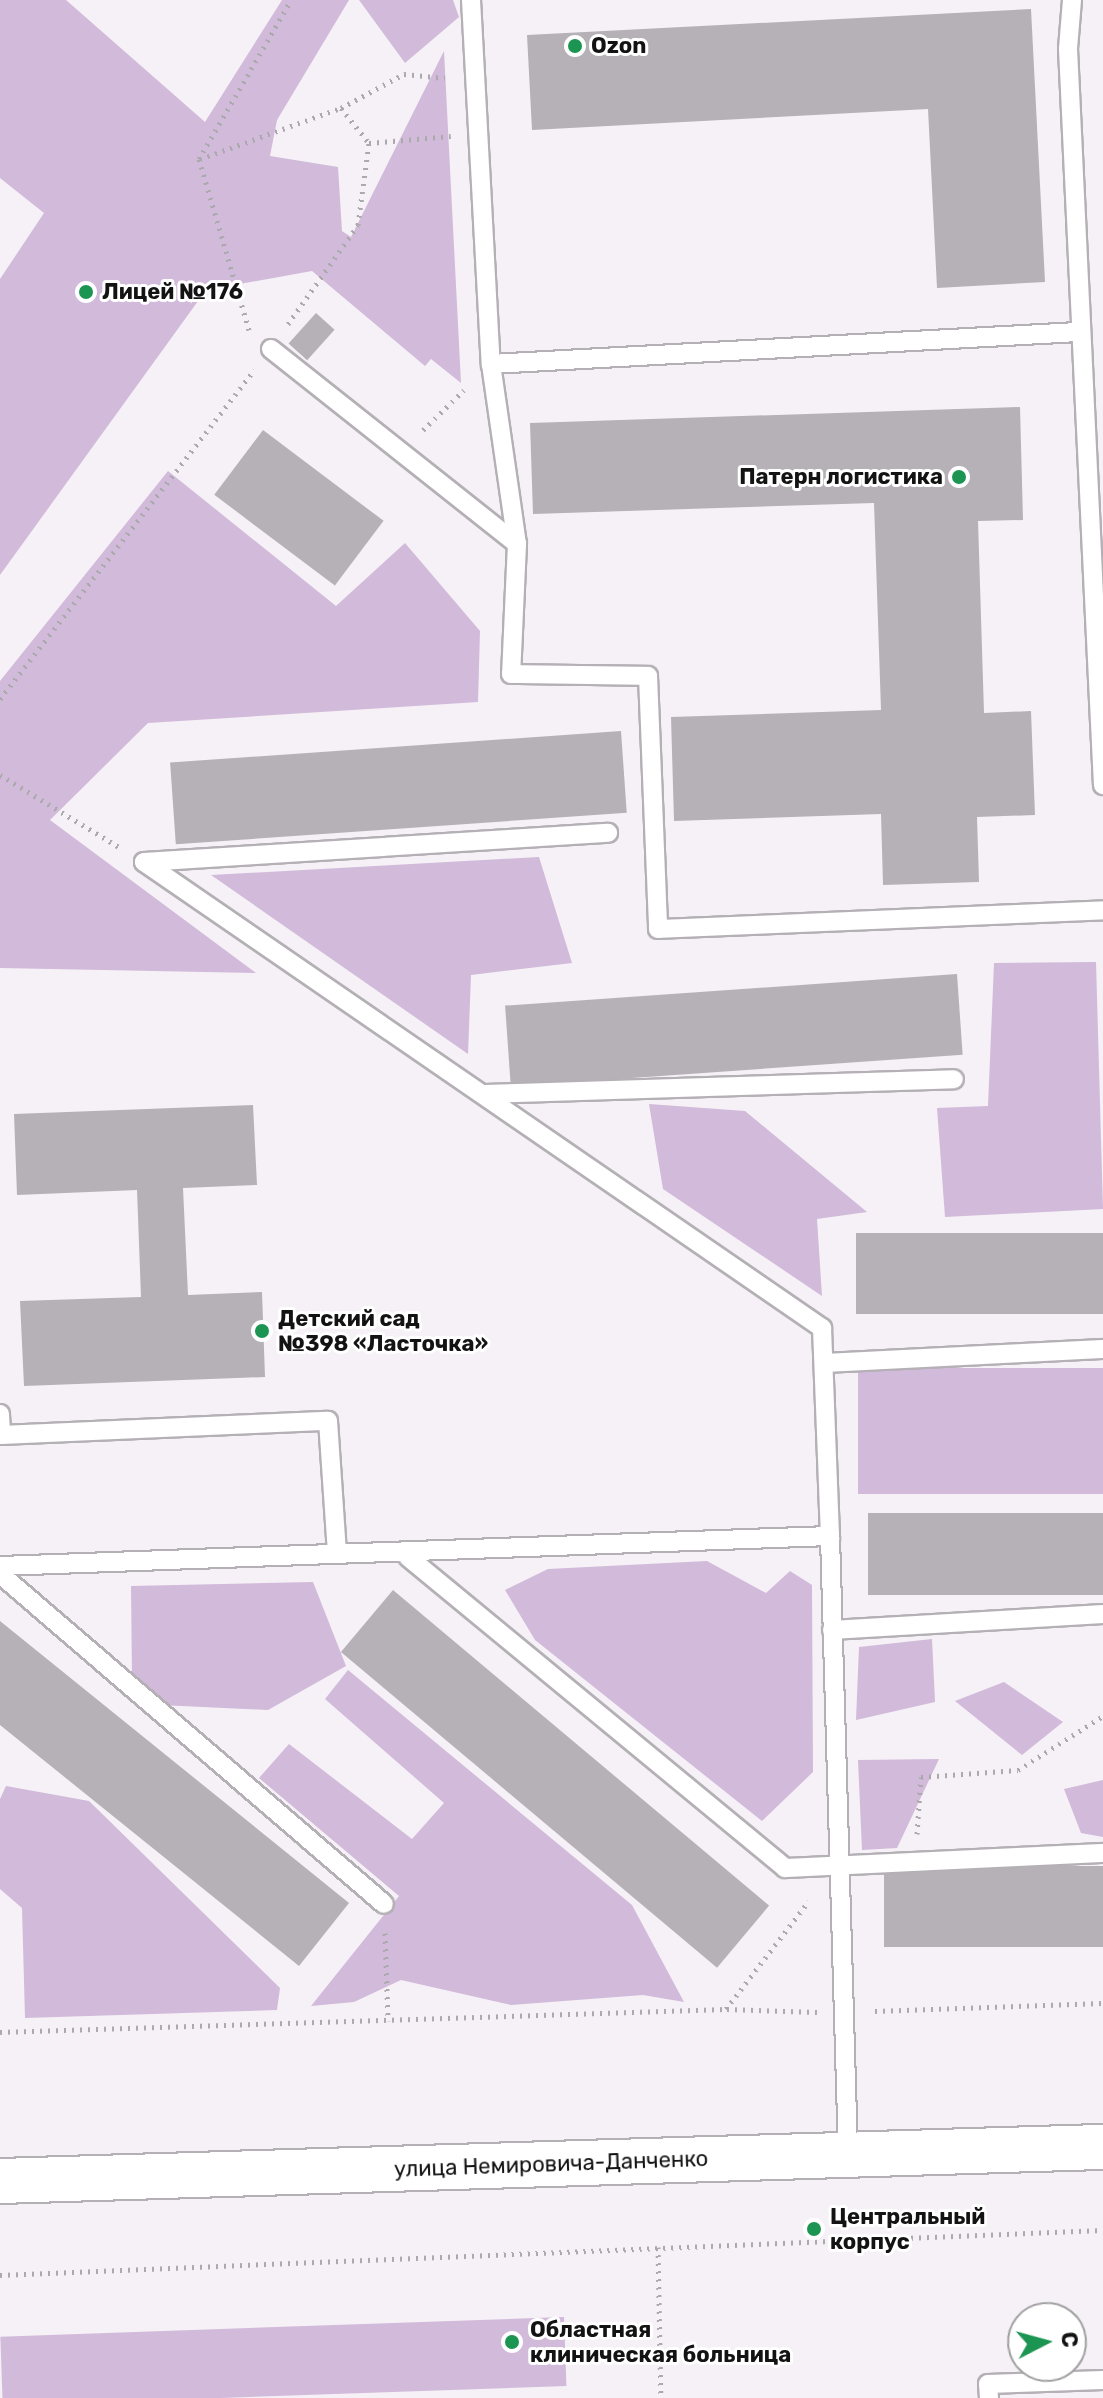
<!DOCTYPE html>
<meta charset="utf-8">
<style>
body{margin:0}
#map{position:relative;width:1103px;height:2398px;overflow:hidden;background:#f5f1f6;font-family:Rubik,sans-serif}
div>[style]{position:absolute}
.green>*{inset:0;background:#d2bada;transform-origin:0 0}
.building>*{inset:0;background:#b5b1b6;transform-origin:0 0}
.path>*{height:5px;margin-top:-2.5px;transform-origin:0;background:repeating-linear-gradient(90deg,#aca9ac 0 2px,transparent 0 8px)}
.roads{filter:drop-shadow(2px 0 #b4b0b5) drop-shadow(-2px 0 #b4b0b5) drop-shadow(0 2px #b4b0b5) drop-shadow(0 -2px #b4b0b5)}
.service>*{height:18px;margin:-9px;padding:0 9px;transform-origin:9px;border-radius:9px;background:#fff}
.primary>*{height:44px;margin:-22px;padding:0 22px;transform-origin:22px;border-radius:22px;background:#fff}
.dots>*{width:22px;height:22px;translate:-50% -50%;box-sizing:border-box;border:4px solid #fff;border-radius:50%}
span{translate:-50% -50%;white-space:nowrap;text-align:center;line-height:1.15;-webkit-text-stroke:6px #fff;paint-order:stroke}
.poi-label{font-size:22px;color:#141314;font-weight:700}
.left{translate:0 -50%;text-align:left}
.right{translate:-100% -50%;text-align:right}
.street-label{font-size:22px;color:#141314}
.north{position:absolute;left:1007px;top:2302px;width:80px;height:80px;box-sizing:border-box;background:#fff;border:2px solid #a1a1a1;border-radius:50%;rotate:84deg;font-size:22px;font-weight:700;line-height:32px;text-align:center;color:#141314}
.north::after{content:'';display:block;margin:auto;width:28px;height:36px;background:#1c9552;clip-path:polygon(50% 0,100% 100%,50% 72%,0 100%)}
</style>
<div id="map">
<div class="green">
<i style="clip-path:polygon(0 0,66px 0,205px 122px,282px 0,349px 0,277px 120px,270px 156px,338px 167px,342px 231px,351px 237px,444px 51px,461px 383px,431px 359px,425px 366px,312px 271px,206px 290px,0 575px,0 279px,44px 213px,0 178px)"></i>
<i style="clip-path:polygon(359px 0,453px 0,459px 17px,405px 63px)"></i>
<i style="clip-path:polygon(168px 471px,336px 606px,405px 543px,480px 631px,478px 702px,148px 723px,50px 820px,256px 973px,0 968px,0 681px)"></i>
<i style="clip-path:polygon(539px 857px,572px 963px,471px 975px,468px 1054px,211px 875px)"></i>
<i style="clip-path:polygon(1096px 962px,1103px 1209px,945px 1217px,937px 1108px,988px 1106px,994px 963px)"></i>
<i style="clip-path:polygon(649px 1104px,745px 1111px,867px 1212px,817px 1219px,822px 1296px,663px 1189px)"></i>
<i style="left:1103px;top:1368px;width:126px;height:245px;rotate:90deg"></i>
<i style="clip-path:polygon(707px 1561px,766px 1593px,790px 1571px,812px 1585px,813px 1772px,762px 1821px,535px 1640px,505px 1590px,548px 1569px)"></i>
<i style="clip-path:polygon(313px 1582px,346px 1666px,268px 1710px,160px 1705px,132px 1678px,131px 1586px)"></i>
<i style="clip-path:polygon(932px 1639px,935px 1702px,856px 1720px,859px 1647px)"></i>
<i style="clip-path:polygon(348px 1670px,632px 1905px,684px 2002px,643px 1995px,511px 2005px,401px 1980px,354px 2002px,311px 2006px,399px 1896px,259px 1778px,289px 1744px,412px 1839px,444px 1803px,325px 1699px)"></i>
<i style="clip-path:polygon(1004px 1682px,1063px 1722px,1022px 1755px,955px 1701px)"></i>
<i style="clip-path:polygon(939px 1759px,897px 1848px,862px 1850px,858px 1760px)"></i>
<i style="clip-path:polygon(1103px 1780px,1103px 1837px,1081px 1833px,1064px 1789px)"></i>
<i style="clip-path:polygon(6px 1786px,89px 1801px,280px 1988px,277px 2010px,25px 2018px,22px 1908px,0 1889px,0 1799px)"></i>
<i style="left:564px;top:2317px;width:69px;height:564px;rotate:88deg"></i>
</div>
<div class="building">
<i style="clip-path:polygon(1031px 9px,1045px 282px,937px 288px,928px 109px,532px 130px,527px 35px)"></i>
<i style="left:316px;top:313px;width:25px;height:41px;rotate:42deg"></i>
<i style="clip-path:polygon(1020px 407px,1023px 520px,978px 521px,984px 713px,1031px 711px,1035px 815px,977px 817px,979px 882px,883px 885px,881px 814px,674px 821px,671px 717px,881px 710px,874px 503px,533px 514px,530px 423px)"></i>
<i style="left:263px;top:430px;width:151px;height:81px;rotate:37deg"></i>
<i style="left:621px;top:731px;width:82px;height:452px;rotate:86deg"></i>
<i style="left:957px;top:974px;width:81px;height:453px;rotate:86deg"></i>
<i style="clip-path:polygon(253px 1105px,257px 1185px,183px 1188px,188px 1295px,262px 1292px,265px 1377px,24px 1386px,20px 1301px,141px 1297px,137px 1190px,17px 1195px,14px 1114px)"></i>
<i style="left:1103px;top:1233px;width:81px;height:247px;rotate:90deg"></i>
<i style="left:1103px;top:1513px;width:82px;height:235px;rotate:90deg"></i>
<i style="left:393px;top:1590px;width:491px;height:81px;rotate:40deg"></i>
<i style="clip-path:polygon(0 1621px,349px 1903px,299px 1966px,0 1725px)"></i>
<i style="left:1103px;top:1866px;width:81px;height:219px;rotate:90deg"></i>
</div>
<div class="path">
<i style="left:341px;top:108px;width:45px;rotate:51.3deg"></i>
<i style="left:369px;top:143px;width:82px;rotate:-4.9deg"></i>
<i style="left:200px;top:159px;width:150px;rotate:-19.9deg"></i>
<i style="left:341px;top:108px;width:72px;rotate:-28.4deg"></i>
<i style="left:404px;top:74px;width:41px;rotate:5.6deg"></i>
<i style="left:288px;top:324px;width:121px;rotate:-54.7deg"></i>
<i style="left:358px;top:225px;width:83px;rotate:-82.4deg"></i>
<i style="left:249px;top:330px;width:178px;rotate:-106.3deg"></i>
<i style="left:199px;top:159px;width:184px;rotate:-59.9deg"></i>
<i style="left:423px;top:430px;width:57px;rotate:-44.3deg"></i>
<i style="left:0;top:699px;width:416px;rotate:-52.3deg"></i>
<i style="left:0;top:775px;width:139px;rotate:31.2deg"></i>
<i style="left:917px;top:1834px;width:57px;rotate:-86deg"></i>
<i style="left:921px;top:1777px;width:97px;rotate:-4.1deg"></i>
<i style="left:1018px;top:1770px;width:101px;rotate:-32.4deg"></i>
<i style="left:385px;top:1933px;width:88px;rotate:88deg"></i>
<i style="left:727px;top:2009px;width:90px;rotate:1.9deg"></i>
<i style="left:875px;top:2011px;width:228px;rotate:-2deg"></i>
<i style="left:0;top:2032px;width:726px;rotate:-1.81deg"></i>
<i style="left:726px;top:2009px;width:136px;rotate:-52.5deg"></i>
<i style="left:658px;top:2247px;width:151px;rotate:88.9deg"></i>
<i style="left:0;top:2275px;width:1104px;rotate:-2.34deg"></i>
</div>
<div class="roads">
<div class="service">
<i style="left:471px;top:0;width:365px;rotate:86.9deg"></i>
<i style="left:491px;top:364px;width:589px;rotate:-3.12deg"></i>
<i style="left:1072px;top:0;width:49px;rotate:94.7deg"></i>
<i style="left:1068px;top:49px;width:737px;rotate:87.28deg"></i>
<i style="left:271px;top:349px;width:314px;rotate:38.4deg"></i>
<i style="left:491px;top:364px;width:182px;rotate:81.8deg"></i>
<i style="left:517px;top:544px;width:130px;rotate:92.6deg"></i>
<i style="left:511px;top:674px;width:137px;rotate:0.8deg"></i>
<i style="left:648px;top:676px;width:253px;rotate:87.7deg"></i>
<i style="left:658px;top:929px;width:445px;rotate:-2.4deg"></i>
<i style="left:144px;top:862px;width:823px;rotate:34.5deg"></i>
<i style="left:822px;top:1328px;width:208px;rotate:87.8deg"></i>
<i style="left:144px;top:862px;width:465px;rotate:-3.6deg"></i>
<i style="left:486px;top:1094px;width:468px;rotate:-1.8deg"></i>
<i style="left:824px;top:1363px;width:279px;rotate:-2.9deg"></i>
<i style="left:0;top:1414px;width:21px;rotate:87deg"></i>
<i style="left:1px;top:1435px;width:327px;rotate:-2.5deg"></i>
<i style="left:328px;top:1421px;width:133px;rotate:86.1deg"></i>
<i style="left:408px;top:1557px;width:489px;rotate:39.5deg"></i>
<i style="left:785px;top:1868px;width:318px;rotate:-2.7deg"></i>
<i style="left:0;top:1566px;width:831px;rotate:-2.07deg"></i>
<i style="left:830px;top:1536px;width:618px;rotate:88.33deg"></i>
<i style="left:0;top:1574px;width:506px;rotate:40.67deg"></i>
<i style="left:832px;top:1630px;width:271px;rotate:-3.4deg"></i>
<i style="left:989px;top:2398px;width:14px;rotate:-94deg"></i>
<i style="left:988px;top:2384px;width:115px;rotate:-2deg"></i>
</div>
<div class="primary">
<i style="left:0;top:2181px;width:1104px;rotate:-1.77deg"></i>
</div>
</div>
<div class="dots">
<i style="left:575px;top:46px;background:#1c9552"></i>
<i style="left:86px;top:292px;background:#1c9552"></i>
<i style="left:959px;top:477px;background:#1c9552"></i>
<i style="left:262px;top:1331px;background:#1c9552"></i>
<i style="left:814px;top:2229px;background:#1c9552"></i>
<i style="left:512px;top:2342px;background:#1c9552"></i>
</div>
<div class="poi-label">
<span class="left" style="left:591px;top:46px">Ozon</span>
<span class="left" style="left:102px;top:292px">Лицей №176</span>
<span class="right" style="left:943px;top:477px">Патерн логистика</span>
<span class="left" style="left:278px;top:1331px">Детский сад<br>№398 «Ласточка»</span>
<span class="left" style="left:830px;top:2229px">Центральный<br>корпус</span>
<span class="left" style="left:530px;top:2342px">Областная<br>клиническая больница</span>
</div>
<div class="street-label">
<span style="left:551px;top:2164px;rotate:-2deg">улица Немировича-Данченко</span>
</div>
<div class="north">С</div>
</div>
